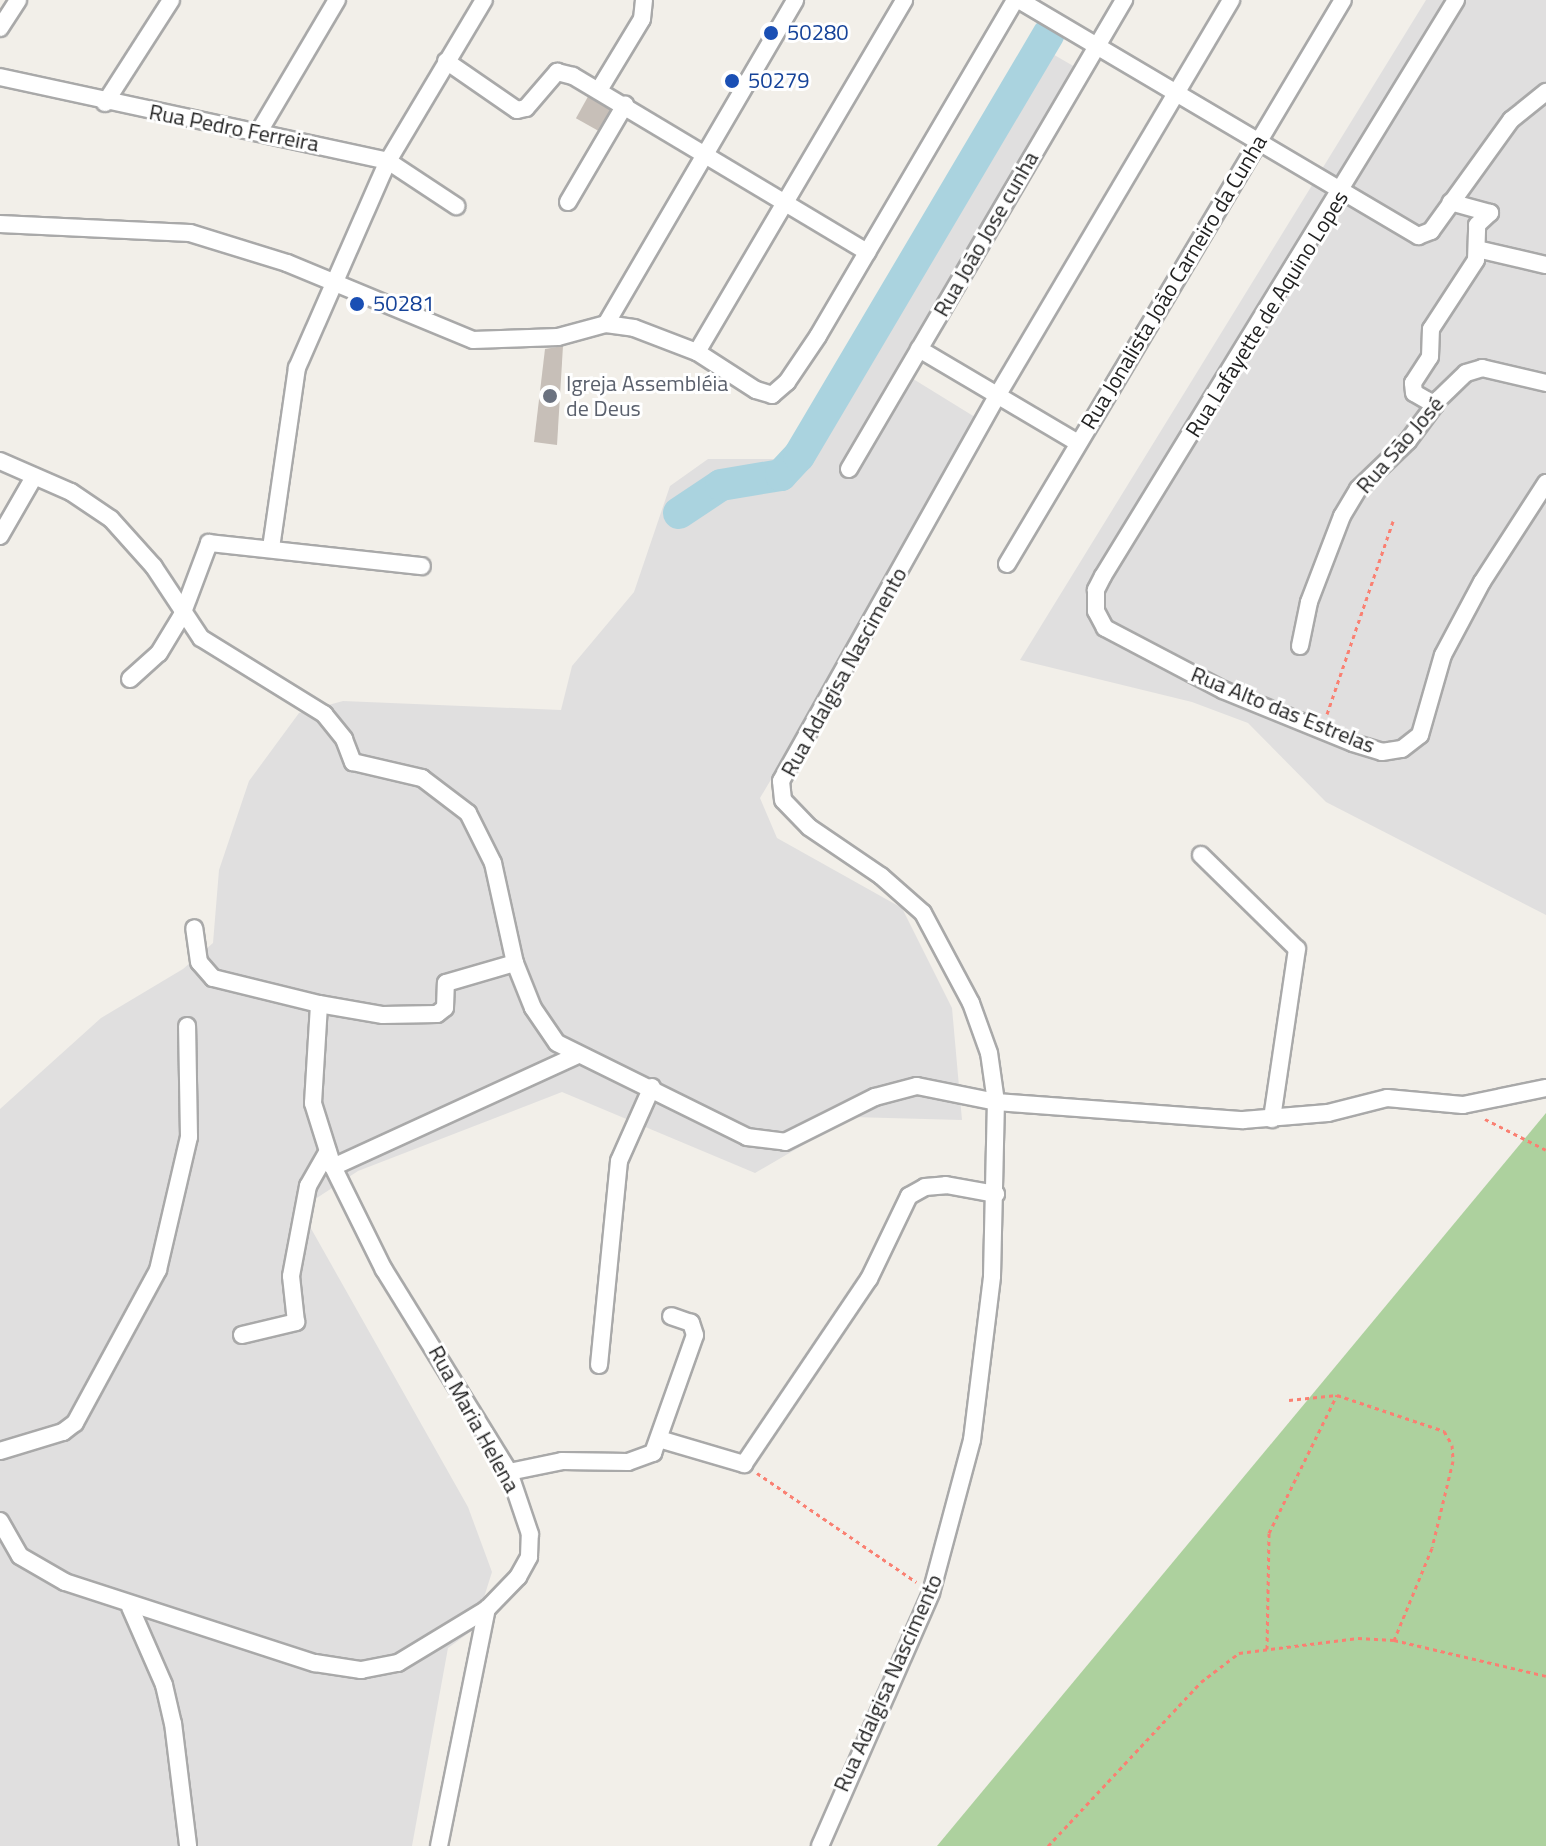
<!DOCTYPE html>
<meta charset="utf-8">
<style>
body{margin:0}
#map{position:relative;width:1546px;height:1846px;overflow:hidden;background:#f2efe9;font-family:"Titillium Web",sans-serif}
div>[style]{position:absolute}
.residential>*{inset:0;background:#e0dfdf}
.forest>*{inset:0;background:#add19e}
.river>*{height:32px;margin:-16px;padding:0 16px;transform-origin:16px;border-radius:16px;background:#aad3df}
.building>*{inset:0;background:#c7bfb8;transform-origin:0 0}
.path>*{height:3px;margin-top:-1.5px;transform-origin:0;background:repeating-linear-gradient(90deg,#fa8072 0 4px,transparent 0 8px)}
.roads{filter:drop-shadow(2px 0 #a9a9a9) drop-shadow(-2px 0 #a9a9a9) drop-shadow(0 2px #a9a9a9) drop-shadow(0 -2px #a9a9a9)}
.street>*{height:16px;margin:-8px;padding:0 8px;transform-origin:8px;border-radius:8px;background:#fff}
.dots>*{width:22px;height:22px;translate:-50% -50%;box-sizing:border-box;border:4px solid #fff;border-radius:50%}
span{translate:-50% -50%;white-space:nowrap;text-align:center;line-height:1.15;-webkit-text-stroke:6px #fff;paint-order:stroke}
.transit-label{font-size:22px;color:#164399}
.left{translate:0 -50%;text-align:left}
.street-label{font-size:22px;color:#222}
.worship-label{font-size:22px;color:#5b616d}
</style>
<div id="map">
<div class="residential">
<i style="clip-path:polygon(1426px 0,1546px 0,1546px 915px,1326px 802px,1248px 723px,1192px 702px,1020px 660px)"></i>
<i style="clip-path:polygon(1037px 45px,1082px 71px,897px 369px,983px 422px,760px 798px,777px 838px,902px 908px,952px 1008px,962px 1120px,851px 1117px,755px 1173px,562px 1092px,358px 1171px,300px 1209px,468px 1507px,492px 1572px,474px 1629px,448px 1648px,412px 1846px,0 1846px,0 1109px,101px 1018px,183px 969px,213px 943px,219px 870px,249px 781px,299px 713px,343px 701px,561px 710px,572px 666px,634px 592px,670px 486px,708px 459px,786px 459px)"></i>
</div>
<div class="forest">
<i style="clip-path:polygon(1546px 1113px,1546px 1846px,937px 1846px)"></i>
</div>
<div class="river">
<i style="left:679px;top:513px;width:50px;rotate:-33.7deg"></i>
<i style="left:721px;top:485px;width:61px;rotate:-9.5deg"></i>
<i style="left:781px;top:475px;width:26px;rotate:-47deg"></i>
<i style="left:799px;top:456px;width:490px;rotate:-59.4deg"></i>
</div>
<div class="building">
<i style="left:590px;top:93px;width:26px;height:29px;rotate:29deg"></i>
<i style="clip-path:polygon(563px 346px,557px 445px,534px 442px,545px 349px)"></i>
</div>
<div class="path">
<i style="left:1327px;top:714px;width:204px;rotate:-71.1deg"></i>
<i style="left:1485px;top:1119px;width:68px;rotate:26.9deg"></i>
<i style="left:1289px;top:1400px;width:48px;rotate:-5.9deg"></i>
<i style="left:1337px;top:1395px;width:113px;rotate:18.6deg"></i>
<i style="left:1444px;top:1431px;width:16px;rotate:60deg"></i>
<i style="left:1452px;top:1445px;width:16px;rotate:86deg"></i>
<i style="left:1453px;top:1461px;width:89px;rotate:103.6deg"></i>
<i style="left:1432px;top:1548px;width:100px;rotate:112.4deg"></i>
<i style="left:757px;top:1473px;width:193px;rotate:34.4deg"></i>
<i style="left:1267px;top:1649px;width:116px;rotate:-89deg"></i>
<i style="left:1269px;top:1533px;width:154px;rotate:-63.8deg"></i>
<i style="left:1048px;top:1846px;width:224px;rotate:-47deg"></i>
<i style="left:1201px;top:1682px;width:48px;rotate:-37.3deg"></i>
<i style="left:1239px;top:1653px;width:120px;rotate:-7.2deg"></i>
<i style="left:1358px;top:1638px;width:36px;rotate:3deg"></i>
<i style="left:1394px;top:1640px;width:156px;rotate:13.3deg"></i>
</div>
<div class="roads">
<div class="street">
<i style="left:1019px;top:0;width:464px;rotate:30.6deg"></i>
<i style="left:1418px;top:236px;width:14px;rotate:-21deg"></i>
<i style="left:1431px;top:231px;width:137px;rotate:-54.2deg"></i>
<i style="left:1511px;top:120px;width:45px;rotate:-38.7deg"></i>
<i style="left:1456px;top:0;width:676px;rotate:121.5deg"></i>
<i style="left:1103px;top:576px;width:16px;rotate:117deg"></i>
<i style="left:1096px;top:590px;width:21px;rotate:90deg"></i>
<i style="left:1096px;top:611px;width:19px;rotate:62deg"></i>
<i style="left:1105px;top:628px;width:133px;rotate:27.7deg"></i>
<i style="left:1223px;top:690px;width:140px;rotate:22.2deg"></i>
<i style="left:1353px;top:743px;width:30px;rotate:17deg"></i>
<i style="left:1382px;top:752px;width:20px;rotate:-9deg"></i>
<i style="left:1402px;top:749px;width:23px;rotate:-38deg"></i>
<i style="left:1420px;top:735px;width:83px;rotate:-74deg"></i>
<i style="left:1443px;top:655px;width:83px;rotate:-61.9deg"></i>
<i style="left:1482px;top:582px;width:118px;rotate:-57.1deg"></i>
<i style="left:0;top:28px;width:33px;rotate:-57deg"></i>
<i style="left:446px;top:61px;width:86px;rotate:34.6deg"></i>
<i style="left:517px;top:110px;width:9px;rotate:-13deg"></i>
<i style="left:526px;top:108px;width:48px;rotate:-49.3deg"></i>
<i style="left:557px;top:72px;width:16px;rotate:14deg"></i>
<i style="left:573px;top:76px;width:343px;rotate:30.9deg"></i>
<i style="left:0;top:77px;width:397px;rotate:12.2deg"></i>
<i style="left:388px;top:161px;width:82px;rotate:33.5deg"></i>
<i style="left:599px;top:90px;width:83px;rotate:-58.8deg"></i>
<i style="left:642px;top:19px;width:19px;rotate:-84deg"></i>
<i style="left:105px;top:103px;width:122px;rotate:-57.3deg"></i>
<i style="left:260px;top:130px;width:151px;rotate:-59.4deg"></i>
<i style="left:568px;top:202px;width:113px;rotate:-59.6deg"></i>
<i style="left:0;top:224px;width:190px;rotate:2.7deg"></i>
<i style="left:190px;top:233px;width:102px;rotate:17.2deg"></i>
<i style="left:287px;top:263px;width:201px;rotate:22.5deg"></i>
<i style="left:473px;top:340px;width:85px;rotate:-2deg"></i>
<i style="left:558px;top:337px;width:50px;rotate:-15.2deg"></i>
<i style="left:606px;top:324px;width:28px;rotate:8deg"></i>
<i style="left:634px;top:328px;width:67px;rotate:20.9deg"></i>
<i style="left:697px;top:352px;width:70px;rotate:32.8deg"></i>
<i style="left:756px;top:390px;width:17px;rotate:17deg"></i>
<i style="left:772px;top:395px;width:20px;rotate:-41deg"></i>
<i style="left:787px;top:382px;width:55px;rotate:-56deg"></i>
<i style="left:818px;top:336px;width:389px;rotate:-59.6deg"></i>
<i style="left:1477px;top:249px;width:71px;rotate:13.1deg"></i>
<i style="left:606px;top:324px;width:375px;rotate:-59.7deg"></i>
<i style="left:919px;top:349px;width:182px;rotate:30.6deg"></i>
<i style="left:697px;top:352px;width:408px;rotate:-59.5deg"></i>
<i style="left:1435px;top:405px;width:24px;rotate:-150deg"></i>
<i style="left:1414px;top:393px;width:10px;rotate:-96deg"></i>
<i style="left:1413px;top:383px;width:31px;rotate:-57deg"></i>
<i style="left:1430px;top:357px;width:28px;rotate:-88deg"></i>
<i style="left:1431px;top:329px;width:82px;rotate:-56.9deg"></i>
<i style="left:1476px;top:260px;width:35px;rotate:-88deg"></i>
<i style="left:1477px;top:225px;width:18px;rotate:-43deg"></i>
<i style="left:1490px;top:213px;width:41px;rotate:-164.6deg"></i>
<i style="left:0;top:461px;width:77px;rotate:23.6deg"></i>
<i style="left:71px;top:492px;width:48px;rotate:34deg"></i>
<i style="left:111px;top:519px;width:64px;rotate:48.1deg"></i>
<i style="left:154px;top:567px;width:85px;rotate:56.5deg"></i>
<i style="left:201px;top:638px;width:145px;rotate:31.7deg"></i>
<i style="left:324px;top:714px;width:32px;rotate:51deg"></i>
<i style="left:344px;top:739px;width:25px;rotate:69deg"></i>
<i style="left:353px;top:762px;width:71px;rotate:13.1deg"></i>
<i style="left:422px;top:778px;width:58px;rotate:37.3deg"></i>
<i style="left:468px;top:813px;width:56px;rotate:63.4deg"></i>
<i style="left:493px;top:863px;width:102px;rotate:77.6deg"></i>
<i style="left:515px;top:963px;width:48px;rotate:68.2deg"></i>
<i style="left:533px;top:1008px;width:42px;rotate:55.6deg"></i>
<i style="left:557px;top:1043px;width:212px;rotate:26.3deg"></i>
<i style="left:747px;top:1137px;width:38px;rotate:7deg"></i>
<i style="left:785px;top:1142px;width:101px;rotate:-26.6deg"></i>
<i style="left:875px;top:1097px;width:43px;rotate:-14.7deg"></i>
<i style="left:917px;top:1086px;width:81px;rotate:11.4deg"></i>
<i style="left:996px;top:1102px;width:248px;rotate:4.2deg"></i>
<i style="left:1243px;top:1120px;width:85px;rotate:-4.7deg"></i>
<i style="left:1328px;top:1113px;width:61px;rotate:-14.3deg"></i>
<i style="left:1387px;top:1098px;width:76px;rotate:5.3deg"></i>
<i style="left:1463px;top:1105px;width:85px;rotate:-11.6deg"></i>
<i style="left:849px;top:469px;width:544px;rotate:-59.61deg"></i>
<i style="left:0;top:536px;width:68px;rotate:-60deg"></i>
<i style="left:271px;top:548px;width:182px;rotate:-81.8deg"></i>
<i style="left:297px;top:368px;width:226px;rotate:-66.3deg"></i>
<i style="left:388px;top:161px;width:187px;rotate:-59.2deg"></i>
<i style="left:1007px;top:564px;width:656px;rotate:-59.22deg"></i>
<i style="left:1300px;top:646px;width:45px;rotate:-78.4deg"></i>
<i style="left:1309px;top:602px;width:92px;rotate:-69deg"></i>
<i style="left:1342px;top:516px;width:31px;rotate:-59deg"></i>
<i style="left:1358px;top:489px;width:69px;rotate:-43.8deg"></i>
<i style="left:1408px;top:441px;width:52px;rotate:-53.6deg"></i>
<i style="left:1439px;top:399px;width:37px;rotate:-44deg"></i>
<i style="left:1466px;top:373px;width:17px;rotate:-17deg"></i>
<i style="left:1482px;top:368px;width:66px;rotate:13.2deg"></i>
<i style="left:130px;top:679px;width:39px;rotate:-42deg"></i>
<i style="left:159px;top:653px;width:44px;rotate:-58.8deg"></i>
<i style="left:182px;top:615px;width:77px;rotate:-69.4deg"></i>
<i style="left:209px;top:543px;width:214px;rotate:6.2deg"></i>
<i style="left:1201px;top:855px;width:134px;rotate:44.4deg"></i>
<i style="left:1297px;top:949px;width:172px;rotate:98.4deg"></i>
<i style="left:319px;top:1004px;width:65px;rotate:9.8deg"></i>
<i style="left:383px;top:1015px;width:54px;rotate:-1.1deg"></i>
<i style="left:437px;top:1014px;width:10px;rotate:-37deg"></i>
<i style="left:445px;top:1008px;width:25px;rotate:-88deg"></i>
<i style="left:446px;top:983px;width:72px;rotate:-16.2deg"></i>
<i style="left:333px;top:1167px;width:267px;rotate:-24.6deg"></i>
<i style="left:242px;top:1335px;width:56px;rotate:-13.5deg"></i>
<i style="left:296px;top:1322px;width:46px;rotate:-96.2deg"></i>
<i style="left:291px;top:1276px;width:92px;rotate:-79.3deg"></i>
<i style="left:308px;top:1186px;width:40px;rotate:-60.3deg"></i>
<i style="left:599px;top:1365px;width:205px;rotate:-84.4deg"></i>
<i style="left:619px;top:1161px;width:81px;rotate:-66deg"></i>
<i style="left:659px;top:1439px;width:89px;rotate:16.4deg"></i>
<i style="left:744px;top:1464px;width:223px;rotate:-56deg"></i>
<i style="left:869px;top:1279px;width:92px;rotate:-64.3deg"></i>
<i style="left:909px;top:1196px;width:18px;rotate:-29deg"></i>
<i style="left:925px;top:1187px;width:21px;rotate:-5deg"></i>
<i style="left:946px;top:1185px;width:51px;rotate:10.2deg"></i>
<i style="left:0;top:1451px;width:66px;rotate:-16.8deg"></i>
<i style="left:63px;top:1432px;width:15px;rotate:-37deg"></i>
<i style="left:75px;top:1423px;width:174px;rotate:-61.5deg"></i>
<i style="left:158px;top:1270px;width:137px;rotate:-76.9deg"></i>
<i style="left:189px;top:1137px;width:111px;rotate:-91deg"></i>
<i style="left:509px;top:1472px;width:54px;rotate:-11.7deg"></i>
<i style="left:562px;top:1461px;width:66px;rotate:0.9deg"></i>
<i style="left:628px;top:1462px;width:27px;rotate:-20deg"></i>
<i style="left:653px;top:1453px;width:125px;rotate:-70.4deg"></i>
<i style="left:695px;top:1335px;width:13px;rotate:-108deg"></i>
<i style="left:691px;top:1323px;width:21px;rotate:-161deg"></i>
<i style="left:0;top:1521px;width:40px;rotate:60.3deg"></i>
<i style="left:20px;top:1556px;width:52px;rotate:30deg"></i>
<i style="left:65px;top:1582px;width:263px;rotate:18deg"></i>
<i style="left:315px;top:1663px;width:47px;rotate:8.7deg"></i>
<i style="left:361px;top:1670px;width:38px;rotate:-11deg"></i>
<i style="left:398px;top:1663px;width:104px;rotate:-31.2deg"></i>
<i style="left:487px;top:1609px;width:45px;rotate:-45.9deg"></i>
<i style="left:518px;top:1577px;width:23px;rotate:-61deg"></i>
<i style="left:529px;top:1557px;width:23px;rotate:-88deg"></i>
<i style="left:530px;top:1534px;width:65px;rotate:-108.7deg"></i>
<i style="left:509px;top:1472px;width:238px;rotate:-121.7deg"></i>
<i style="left:384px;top:1270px;width:115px;rotate:-116.3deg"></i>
<i style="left:333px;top:1167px;width:67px;rotate:-107.4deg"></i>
<i style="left:313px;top:1103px;width:99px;rotate:-86.5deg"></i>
<i style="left:319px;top:1004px;width:109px;rotate:-166.2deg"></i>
<i style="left:213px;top:978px;width:21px;rotate:-131deg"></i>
<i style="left:199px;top:962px;width:34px;rotate:-98deg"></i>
<i style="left:130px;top:1607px;width:85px;rotate:66.4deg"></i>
<i style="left:164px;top:1685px;width:39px;rotate:77deg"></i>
<i style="left:173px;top:1723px;width:124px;rotate:83deg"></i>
<i style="left:439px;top:1846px;width:242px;rotate:-78.6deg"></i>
<i style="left:820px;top:1846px;width:276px;rotate:-66.3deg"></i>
<i style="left:931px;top:1593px;width:158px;rotate:-75deg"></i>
<i style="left:972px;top:1440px;width:165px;rotate:-83deg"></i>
<i style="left:992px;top:1276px;width:174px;rotate:-88.7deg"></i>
<i style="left:996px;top:1102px;width:49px;rotate:-98.1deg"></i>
<i style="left:989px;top:1053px;width:53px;rotate:-109.8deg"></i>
<i style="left:971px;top:1003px;width:102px;rotate:-118.1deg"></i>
<i style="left:923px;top:913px;width:56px;rotate:-138.6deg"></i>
<i style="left:881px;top:876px;width:87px;rotate:-145.8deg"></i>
<i style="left:809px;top:827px;width:37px;rotate:-134deg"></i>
<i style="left:783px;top:800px;width:19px;rotate:-96deg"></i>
<i style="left:781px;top:781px;width:441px;rotate:-60.7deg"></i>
<i style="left:997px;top:396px;width:460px;rotate:-59.4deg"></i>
</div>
</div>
<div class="dots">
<i style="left:771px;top:33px;background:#1a4fb4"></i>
<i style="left:732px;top:81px;background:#1a4fb4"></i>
<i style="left:357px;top:304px;background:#1a4fb4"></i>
<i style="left:550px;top:396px;background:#6b7280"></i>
</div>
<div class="transit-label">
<span class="left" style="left:787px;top:33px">50280</span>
<span class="left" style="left:748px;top:81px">50279</span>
<span class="left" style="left:373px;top:304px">50281</span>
</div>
<div class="street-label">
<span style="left:234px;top:128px;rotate:11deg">Rua Pedro Ferreira</span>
<span style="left:986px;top:234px;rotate:-60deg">Rua João Jose cunha</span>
<span style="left:1174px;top:282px;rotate:-59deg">Rua Jonalista João Carneiro da Cunha</span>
<span style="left:1267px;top:314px;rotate:-58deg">Rua Lafayette de Aquino Lopes</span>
<span style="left:1400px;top:445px;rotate:-49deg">Rua São José</span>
<span style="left:844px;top:672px;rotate:-61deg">Rua Adalgisa Nascimento</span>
<span style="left:1283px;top:710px;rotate:22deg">Rua Alto das Estrelas</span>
<span style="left:474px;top:1419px;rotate:61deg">Rua Maria Helena</span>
<span style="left:888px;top:1683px;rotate:-66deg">Rua Adalgisa Nascimento</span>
</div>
<div class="worship-label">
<span class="left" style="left:566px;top:396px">Igreja Assembléia<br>de Deus</span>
</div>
</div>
